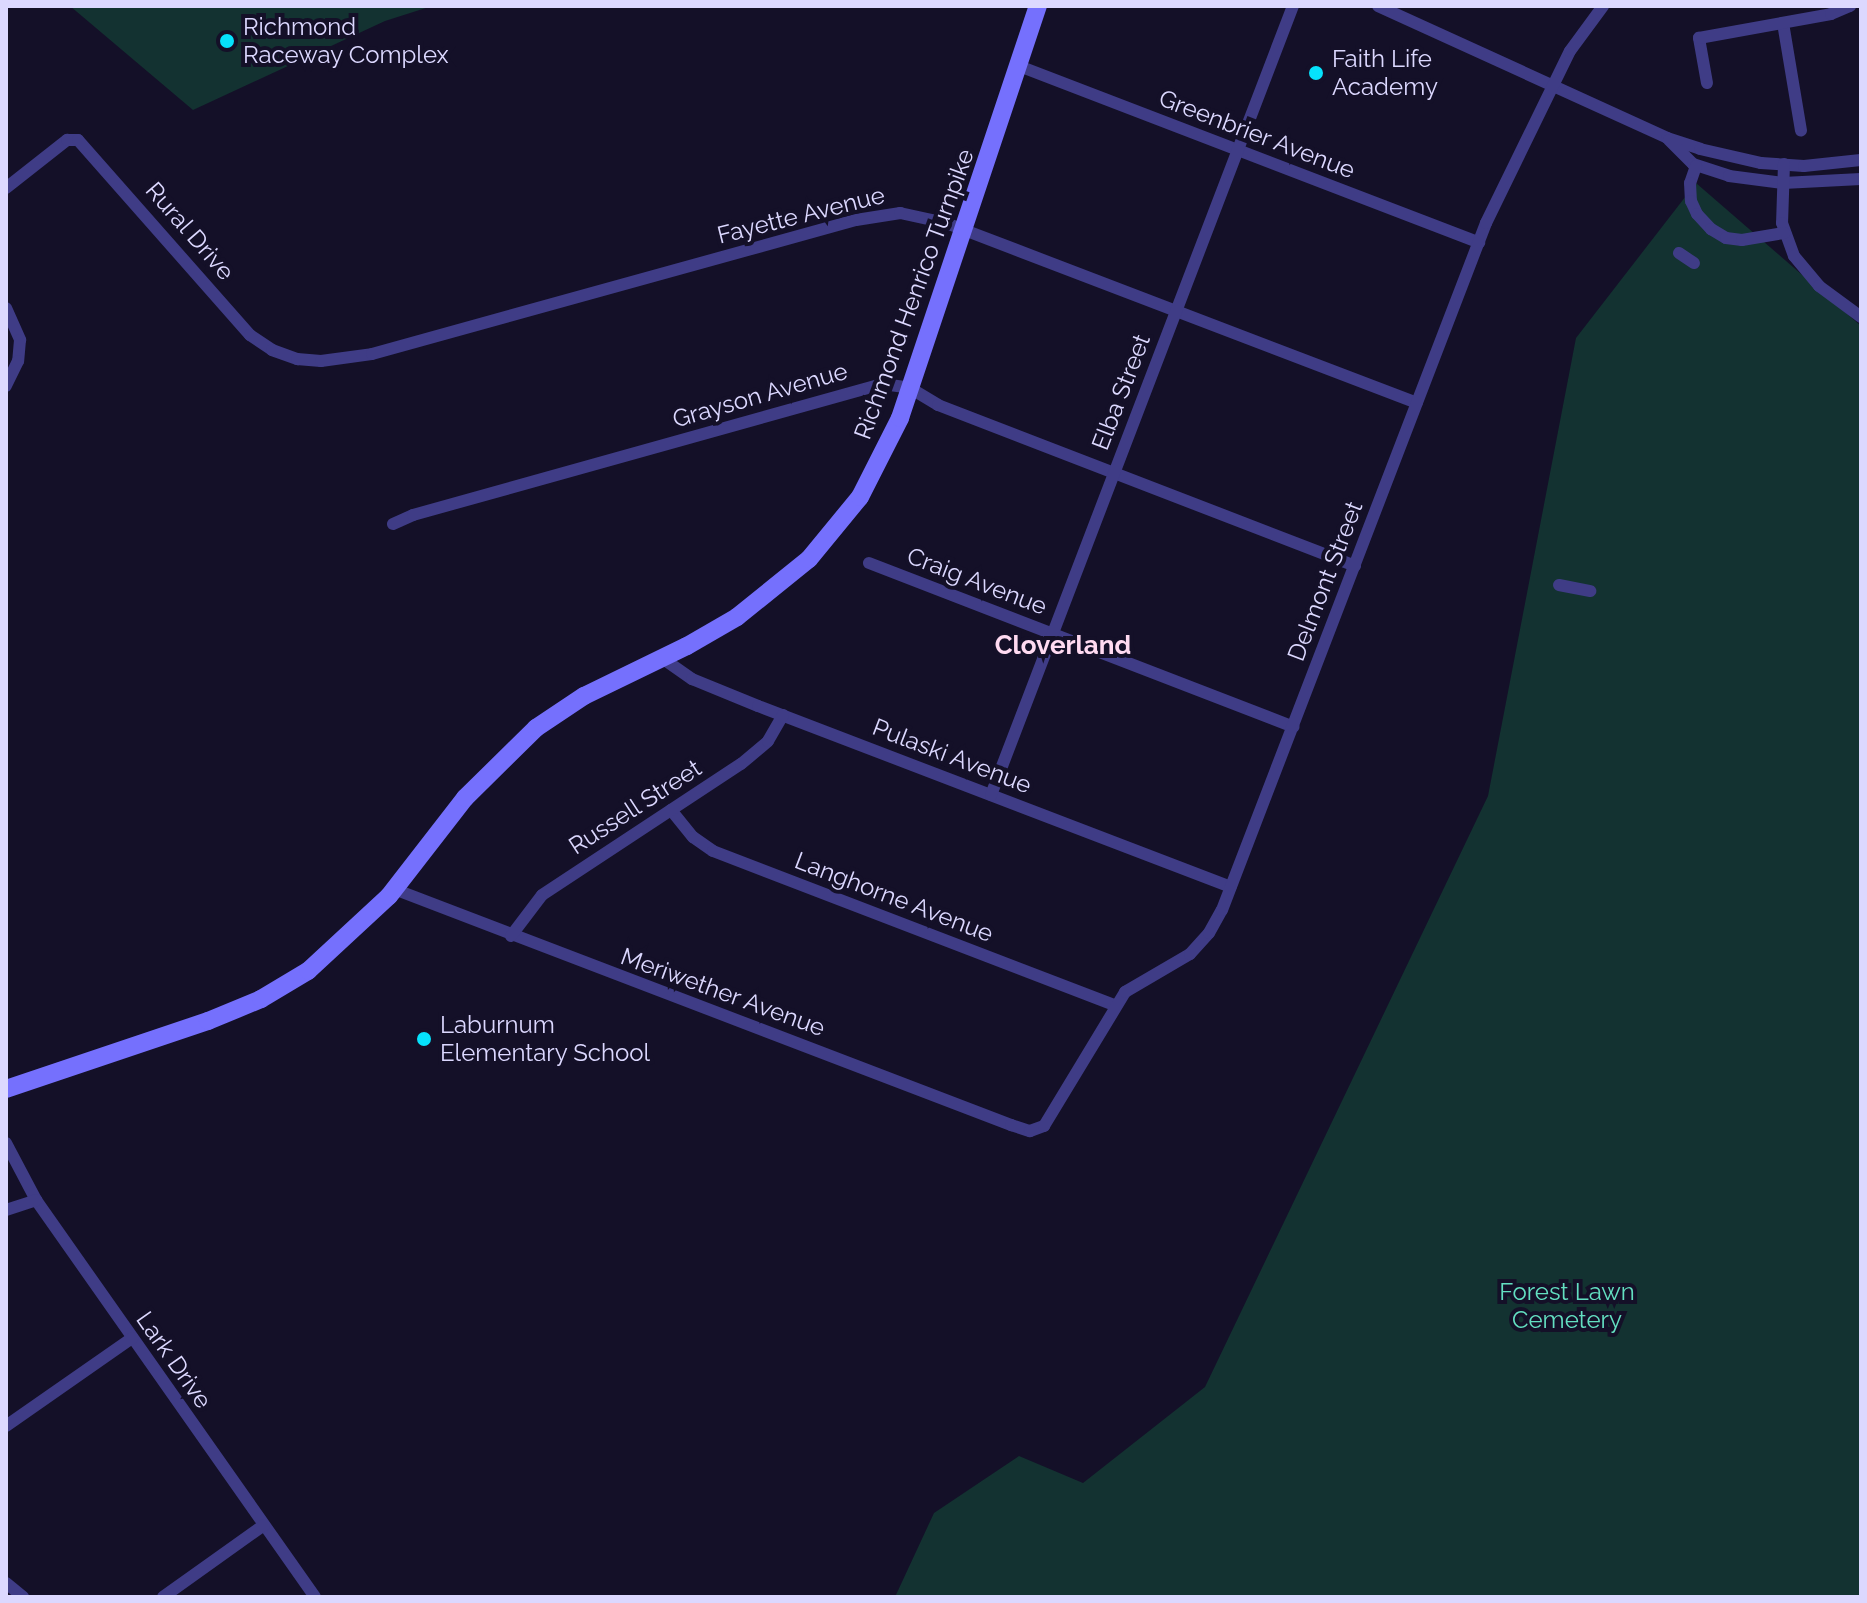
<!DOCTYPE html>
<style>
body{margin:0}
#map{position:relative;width:1867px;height:1603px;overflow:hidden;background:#141028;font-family:Raleway,sans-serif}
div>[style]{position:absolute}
.green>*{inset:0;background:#133231}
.street>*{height:12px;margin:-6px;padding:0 6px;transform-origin:6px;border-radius:6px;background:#3f3c86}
.secondary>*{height:18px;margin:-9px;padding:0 9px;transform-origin:9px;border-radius:9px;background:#7570fd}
.dots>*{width:22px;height:22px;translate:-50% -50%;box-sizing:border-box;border:4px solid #141028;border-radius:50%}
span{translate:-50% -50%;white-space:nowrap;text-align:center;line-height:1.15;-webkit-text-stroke:8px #141028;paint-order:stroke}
.poi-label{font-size:24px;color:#dcd8ff}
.left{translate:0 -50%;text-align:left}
.street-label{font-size:24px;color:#dcd8ff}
.park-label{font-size:24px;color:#63dfc1}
.neighbourhood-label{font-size:26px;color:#ffdaf1;font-weight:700}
.frame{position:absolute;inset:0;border:8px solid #dcd8ff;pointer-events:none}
</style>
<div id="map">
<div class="green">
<i style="clip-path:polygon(70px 6px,432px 6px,385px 21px,193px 110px)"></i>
<i style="clip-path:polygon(1696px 183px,1861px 326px,1861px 1597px,895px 1597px,934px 1513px,1019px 1456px,1083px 1483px,1205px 1387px,1488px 796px,1576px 338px)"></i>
</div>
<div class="street">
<i style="left:1378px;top:6px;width:318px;rotate:24.5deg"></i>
<i style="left:1667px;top:138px;width:35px;rotate:18deg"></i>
<i style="left:1700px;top:149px;width:63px;rotate:12.9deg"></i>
<i style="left:1761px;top:163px;width:43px;rotate:4deg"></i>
<i style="left:1804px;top:166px;width:57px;rotate:-6deg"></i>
<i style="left:1783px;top:23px;width:109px;rotate:80.5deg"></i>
<i style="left:1019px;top:66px;width:493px;rotate:21deg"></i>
<i style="left:1707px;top:83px;width:46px;rotate:-100.1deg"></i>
<i style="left:1699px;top:38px;width:134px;rotate:-10.3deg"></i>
<i style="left:1831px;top:14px;width:21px;rotate:-23deg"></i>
<i style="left:1669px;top:140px;width:34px;rotate:45deg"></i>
<i style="left:1693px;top:164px;width:38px;rotate:18deg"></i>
<i style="left:1729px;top:176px;width:54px;rotate:7.4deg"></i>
<i style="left:1783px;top:183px;width:78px;rotate:-2.9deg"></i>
<i style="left:1784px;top:164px;width:59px;rotate:91.9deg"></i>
<i style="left:1782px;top:223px;width:35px;rotate:70deg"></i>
<i style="left:1794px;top:256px;width:39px;rotate:50deg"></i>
<i style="left:1819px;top:286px;width:52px;rotate:36.4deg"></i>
<i style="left:1696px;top:166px;width:18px;rotate:109deg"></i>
<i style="left:1690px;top:183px;width:18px;rotate:87deg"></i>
<i style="left:1691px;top:201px;width:14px;rotate:65deg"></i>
<i style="left:1697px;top:214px;width:21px;rotate:47deg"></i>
<i style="left:1711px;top:229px;width:17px;rotate:31deg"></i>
<i style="left:1726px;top:238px;width:16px;rotate:7deg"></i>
<i style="left:1742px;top:240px;width:43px;rotate:-9.5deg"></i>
<i style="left:6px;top:188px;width:78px;rotate:-38.2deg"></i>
<i style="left:67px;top:140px;width:11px"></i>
<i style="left:78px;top:140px;width:260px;rotate:48.6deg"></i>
<i style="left:250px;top:335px;width:27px;rotate:34deg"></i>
<i style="left:272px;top:350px;width:27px;rotate:20deg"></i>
<i style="left:297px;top:359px;width:24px;rotate:5deg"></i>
<i style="left:321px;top:361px;width:51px;rotate:-7.8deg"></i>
<i style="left:372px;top:354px;width:502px;rotate:-15.48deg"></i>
<i style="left:856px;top:220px;width:45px;rotate:-9deg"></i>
<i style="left:900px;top:213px;width:47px;rotate:12.3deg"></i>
<i style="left:946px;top:223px;width:504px;rotate:20.92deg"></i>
<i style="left:1679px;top:253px;width:18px;rotate:34deg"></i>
<i style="left:6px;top:308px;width:35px;rotate:66deg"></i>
<i style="left:20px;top:340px;width:21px;rotate:95deg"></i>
<i style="left:18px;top:361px;width:28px;rotate:116deg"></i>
<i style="left:393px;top:524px;width:22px;rotate:-24deg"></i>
<i style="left:413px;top:515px;width:488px;rotate:-15.6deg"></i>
<i style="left:883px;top:384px;width:27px;rotate:8deg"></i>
<i style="left:910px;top:388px;width:33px;rotate:31deg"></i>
<i style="left:938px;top:405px;width:447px;rotate:21.1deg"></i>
<i style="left:869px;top:563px;width:455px;rotate:21.1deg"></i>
<i style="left:1559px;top:585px;width:32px;rotate:11deg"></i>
<i style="left:662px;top:658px;width:37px;rotate:35deg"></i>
<i style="left:692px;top:679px;width:71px;rotate:22.2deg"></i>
<i style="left:758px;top:706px;width:506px;rotate:20.94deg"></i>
<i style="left:991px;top:795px;width:845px;rotate:-69.06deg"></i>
<i style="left:671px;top:810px;width:35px;rotate:51deg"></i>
<i style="left:693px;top:837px;width:24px;rotate:35deg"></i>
<i style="left:713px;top:851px;width:430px;rotate:21deg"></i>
<i style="left:394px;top:889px;width:661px;rotate:20.93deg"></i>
<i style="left:1011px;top:1125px;width:20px;rotate:18deg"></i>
<i style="left:1030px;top:1131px;width:15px;rotate:-20deg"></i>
<i style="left:1044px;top:1126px;width:157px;rotate:-58.8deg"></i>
<i style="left:1125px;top:992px;width:75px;rotate:-30.3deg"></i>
<i style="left:1190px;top:954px;width:28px;rotate:-48deg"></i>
<i style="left:1209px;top:933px;width:26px;rotate:-61deg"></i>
<i style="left:1222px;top:910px;width:736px;rotate:-68.98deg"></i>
<i style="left:1486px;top:223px;width:191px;rotate:-64deg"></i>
<i style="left:1570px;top:51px;width:56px;rotate:-53.7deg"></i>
<i style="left:511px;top:936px;width:51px;rotate:-52.9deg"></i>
<i style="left:542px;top:895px;width:238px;rotate:-33.4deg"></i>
<i style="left:741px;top:764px;width:35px;rotate:-40deg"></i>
<i style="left:768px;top:741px;width:30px;rotate:-60deg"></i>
<i style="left:6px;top:1143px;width:64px;rotate:62.2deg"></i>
<i style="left:36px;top:1200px;width:485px;rotate:54.9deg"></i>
<i style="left:6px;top:1210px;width:32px;rotate:-18deg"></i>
<i style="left:6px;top:1426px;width:154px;rotate:-34.9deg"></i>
<i style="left:6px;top:1583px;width:22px;rotate:39deg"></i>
<i style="left:163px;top:1597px;width:124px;rotate:-35.5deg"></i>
</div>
<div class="secondary">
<i style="left:6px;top:1089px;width:213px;rotate:-18.6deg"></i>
<i style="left:208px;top:1021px;width:57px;rotate:-22.5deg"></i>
<i style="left:261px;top:999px;width:55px;rotate:-30.8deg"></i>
<i style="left:308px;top:971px;width:110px;rotate:-42.8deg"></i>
<i style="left:389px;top:896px;width:124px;rotate:-52.2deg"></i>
<i style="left:465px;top:798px;width:100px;rotate:-44.6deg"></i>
<i style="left:536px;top:728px;width:58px;rotate:-33.7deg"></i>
<i style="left:584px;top:696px;width:114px;rotate:-25.9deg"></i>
<i style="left:687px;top:646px;width:58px;rotate:-30.1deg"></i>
<i style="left:737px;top:617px;width:92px;rotate:-38.9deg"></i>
<i style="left:809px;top:559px;width:80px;rotate:-50.6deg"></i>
<i style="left:860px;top:497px;width:89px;rotate:-63.1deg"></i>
<i style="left:900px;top:418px;width:434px;rotate:-71.5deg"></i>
</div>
<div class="dots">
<i style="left:227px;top:41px;background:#06e2fc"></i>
<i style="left:1316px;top:73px;background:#06e2fc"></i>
<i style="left:424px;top:1039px;background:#06e2fc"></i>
</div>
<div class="poi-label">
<span class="left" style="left:243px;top:41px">Richmond<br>Raceway Complex</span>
<span class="left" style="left:1332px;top:73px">Faith Life<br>Academy</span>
<span class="left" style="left:440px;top:1039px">Laburnum<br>Elementary School</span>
</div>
<div class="street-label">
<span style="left:1257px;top:134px;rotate:21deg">Greenbrier Avenue</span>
<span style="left:801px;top:215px;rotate:-14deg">Fayette Avenue</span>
<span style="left:190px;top:231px;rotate:49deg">Rural Drive</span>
<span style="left:914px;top:294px;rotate:-70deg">Richmond Henrico Turnpike</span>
<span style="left:1121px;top:392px;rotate:-69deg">Elba Street</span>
<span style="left:760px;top:395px;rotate:-16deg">Grayson Avenue</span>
<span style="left:977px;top:581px;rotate:21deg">Craig Avenue</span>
<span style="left:1325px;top:581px;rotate:-69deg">Delmont Street</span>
<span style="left:952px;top:756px;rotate:21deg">Pulaski Avenue</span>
<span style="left:635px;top:807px;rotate:-33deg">Russell Street</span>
<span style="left:894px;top:897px;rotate:21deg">Langhorne Avenue</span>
<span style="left:723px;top:992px;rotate:20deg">Meriwether Avenue</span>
<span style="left:174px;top:1360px;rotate:55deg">Lark Drive</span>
</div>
<div class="park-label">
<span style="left:1567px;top:1306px">Forest Lawn<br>Cemetery</span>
</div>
<div class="neighbourhood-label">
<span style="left:1063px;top:646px">Cloverland</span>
</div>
<div class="frame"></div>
</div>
